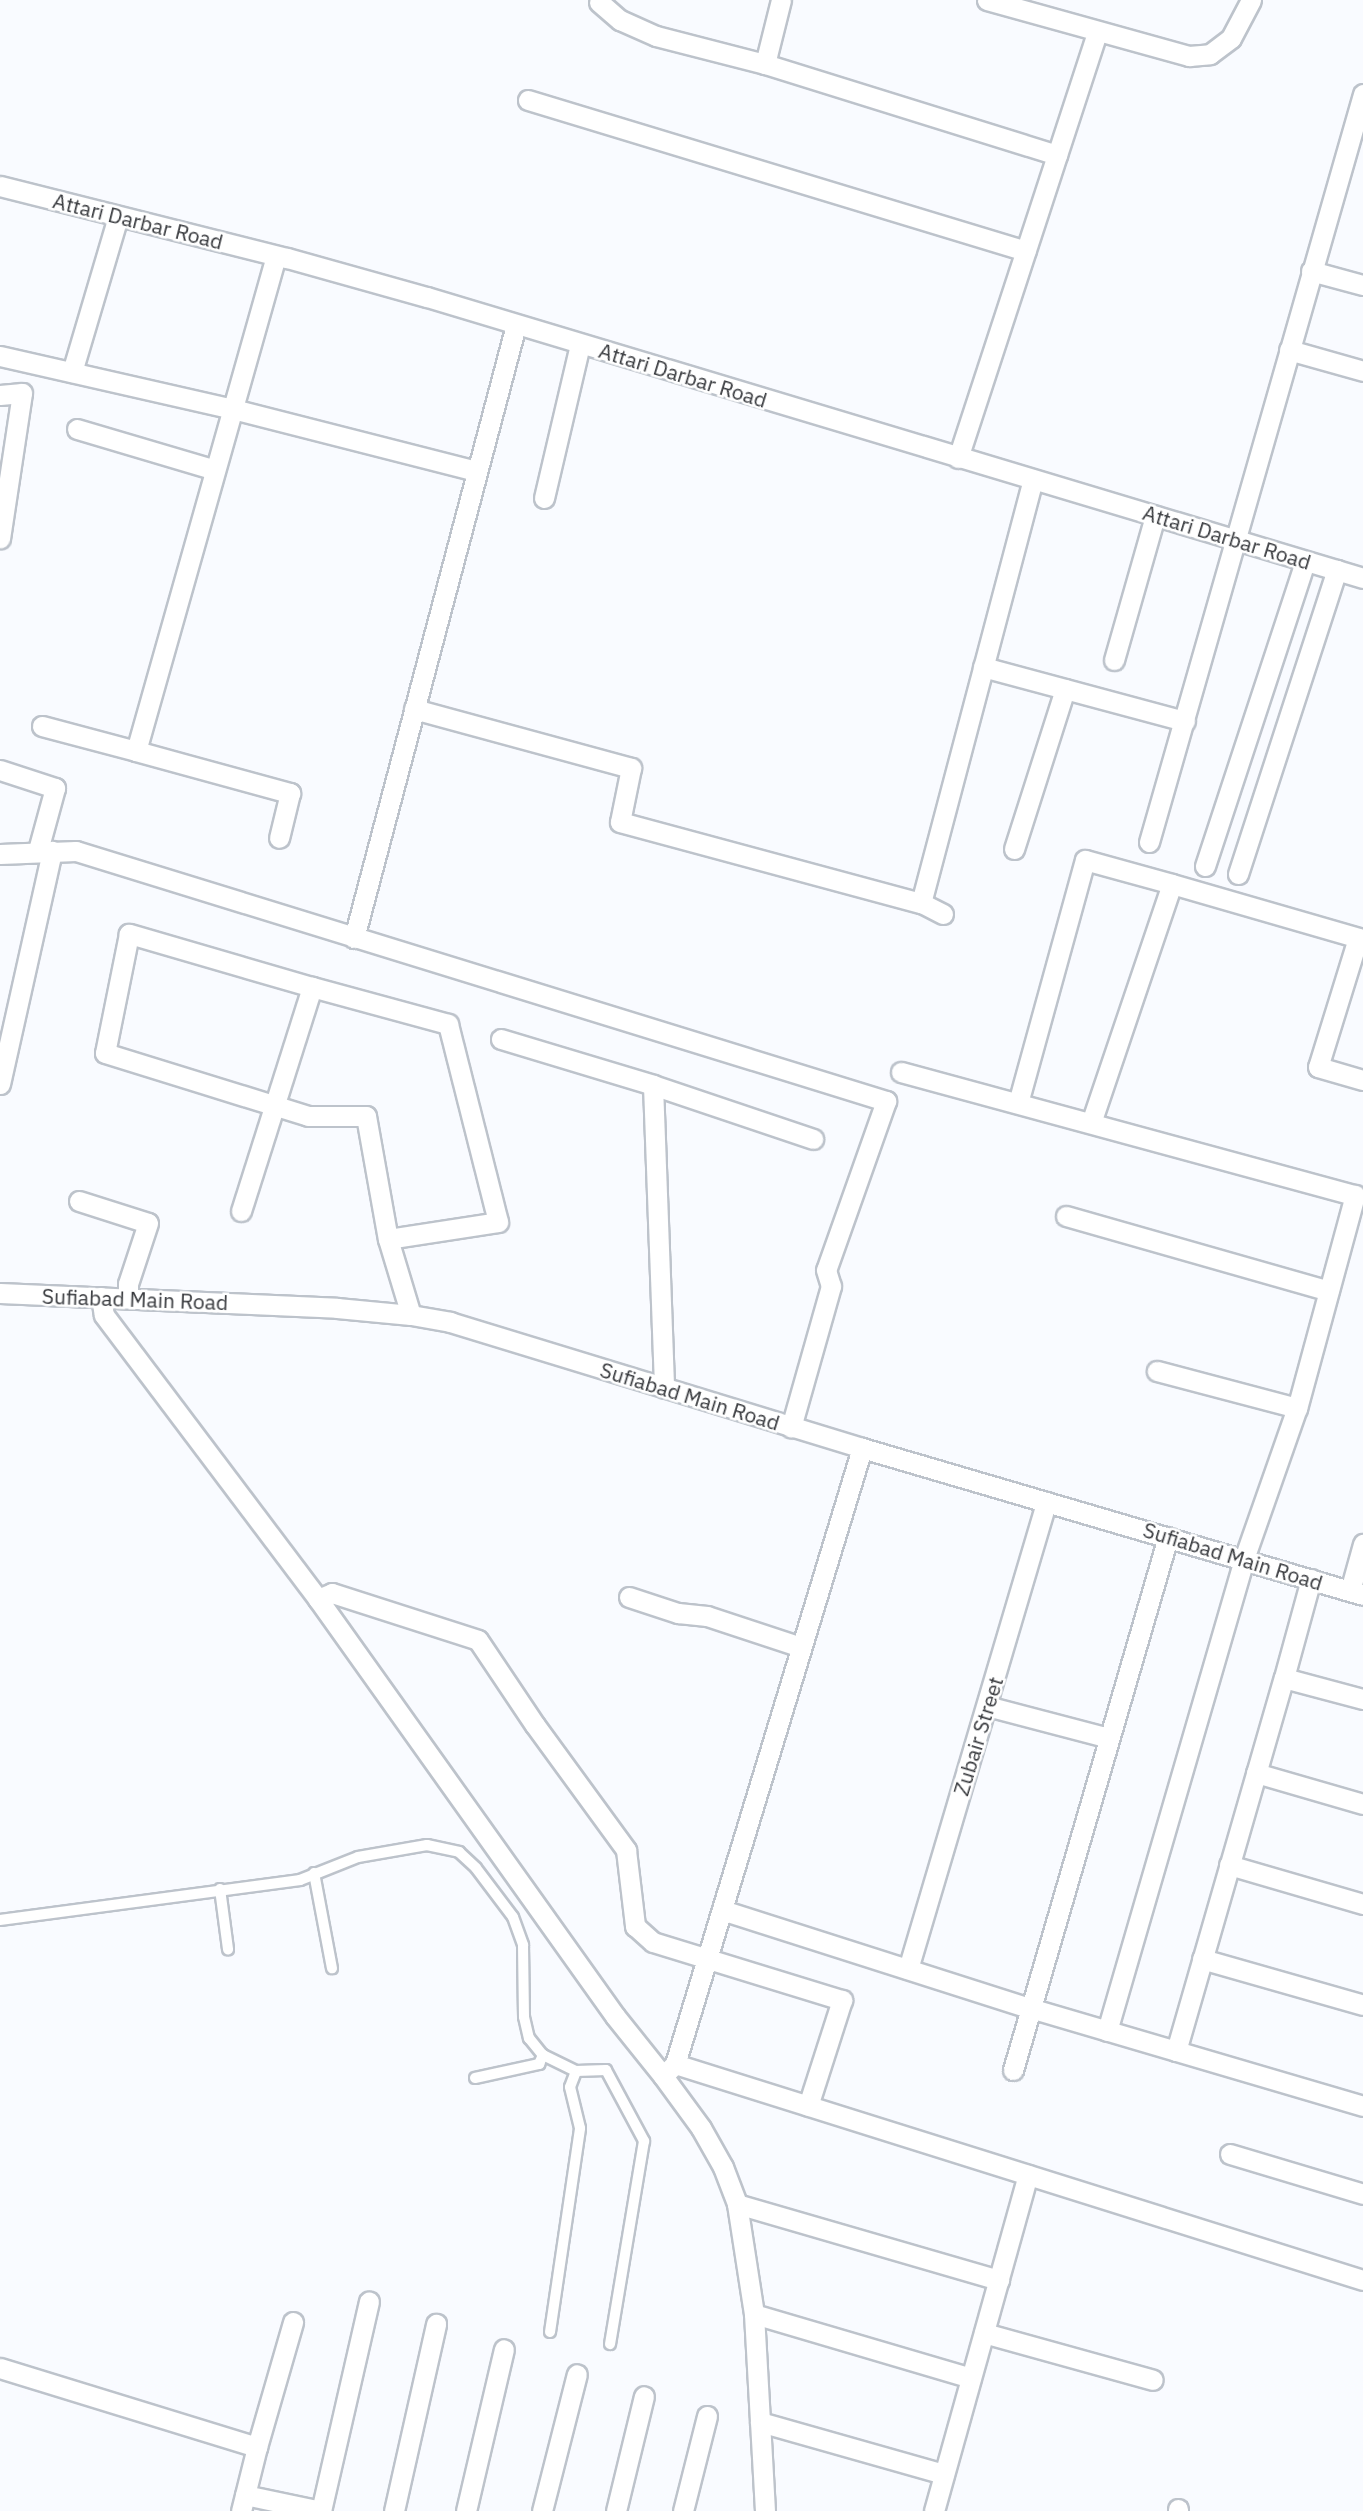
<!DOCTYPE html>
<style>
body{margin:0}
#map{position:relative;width:1363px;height:2511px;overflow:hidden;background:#f9fbff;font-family:"IBM Plex Sans",sans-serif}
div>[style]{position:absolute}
.roads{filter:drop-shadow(2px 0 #bdc3cb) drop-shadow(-2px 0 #bdc3cb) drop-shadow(0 2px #bdc3cb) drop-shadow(0 -2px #bdc3cb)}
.lane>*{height:10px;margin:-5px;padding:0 5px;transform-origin:5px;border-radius:5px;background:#fff}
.street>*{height:19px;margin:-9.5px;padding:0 9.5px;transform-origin:9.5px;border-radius:9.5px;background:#fff}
span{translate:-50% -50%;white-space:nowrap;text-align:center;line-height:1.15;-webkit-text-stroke:5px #fff;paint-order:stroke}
.street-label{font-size:21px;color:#37393d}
</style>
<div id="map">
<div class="roads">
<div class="lane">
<i style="left:314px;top:1873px;width:97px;rotate:79.3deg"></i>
<i style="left:220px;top:1889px;width:61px;rotate:82.4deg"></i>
<i style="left:0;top:1920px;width:303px;rotate:-7.6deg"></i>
<i style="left:300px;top:1880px;width:62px;rotate:-21.6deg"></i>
<i style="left:358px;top:1857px;width:70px;rotate:-9.9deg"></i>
<i style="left:427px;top:1845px;width:33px;rotate:12deg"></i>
<i style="left:459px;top:1852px;width:23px;rotate:43deg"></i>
<i style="left:476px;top:1868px;width:61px;rotate:52.9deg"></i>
<i style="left:513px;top:1917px;width:30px;rotate:70deg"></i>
<i style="left:523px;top:1945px;width:72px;rotate:89.2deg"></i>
<i style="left:524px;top:2017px;width:22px;rotate:77deg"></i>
<i style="left:529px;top:2038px;width:22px;rotate:51deg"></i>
<i style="left:543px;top:2055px;width:37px;rotate:26deg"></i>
<i style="left:576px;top:2071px;width:30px;rotate:-2deg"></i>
<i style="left:606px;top:2070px;width:81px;rotate:61.8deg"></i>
<i style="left:644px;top:2141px;width:206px;rotate:99.5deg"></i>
<i style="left:475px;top:2078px;width:66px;rotate:-12.3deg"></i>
<i style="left:539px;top:2064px;width:10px;rotate:-66deg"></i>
<i style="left:550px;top:2332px;width:206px;rotate:-81.6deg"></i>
<i style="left:580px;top:2128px;width:42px;rotate:-103.7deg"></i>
<i style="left:570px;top:2087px;width:17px;rotate:-69deg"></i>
</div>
<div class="street">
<i style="left:987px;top:0;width:210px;rotate:15.5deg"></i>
<i style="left:1189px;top:56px;width:21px;rotate:-5deg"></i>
<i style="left:1210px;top:54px;width:26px;rotate:-37deg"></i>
<i style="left:1231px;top:38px;width:43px;rotate:-62.2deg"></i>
<i style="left:599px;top:2px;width:28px;rotate:41deg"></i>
<i style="left:620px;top:20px;width:39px;rotate:24deg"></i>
<i style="left:656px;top:36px;width:113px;rotate:14.4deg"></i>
<i style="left:765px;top:64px;width:306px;rotate:17.3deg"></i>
<i style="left:765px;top:64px;width:66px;rotate:-76deg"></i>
<i style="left:528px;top:100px;width:520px;rotate:16.87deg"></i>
<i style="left:0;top:186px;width:296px;rotate:14.1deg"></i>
<i style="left:287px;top:258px;width:145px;rotate:15.6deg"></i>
<i style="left:427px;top:297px;width:977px;rotate:16.71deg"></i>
<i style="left:1311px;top:271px;width:54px;rotate:15.1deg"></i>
<i style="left:1289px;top:350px;width:77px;rotate:15.8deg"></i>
<i style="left:0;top:356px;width:239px;rotate:12.8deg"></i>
<i style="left:233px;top:409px;width:252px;rotate:14.3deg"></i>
<i style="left:72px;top:372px;width:162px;rotate:-73.5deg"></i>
<i style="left:0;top:395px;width:22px;rotate:-5deg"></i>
<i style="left:22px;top:393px;width:147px;rotate:98.6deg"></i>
<i style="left:77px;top:429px;width:144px;rotate:16.5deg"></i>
<i style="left:958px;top:458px;width:448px;rotate:-71.9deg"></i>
<i style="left:544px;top:498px;width:158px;rotate:-76.8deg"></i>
<i style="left:1114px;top:660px;width:150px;rotate:-74.1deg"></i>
<i style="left:983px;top:667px;width:209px;rotate:15deg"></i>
<i style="left:414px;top:709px;width:225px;rotate:15.2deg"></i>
<i style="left:631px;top:768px;width:55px;rotate:101.5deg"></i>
<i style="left:620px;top:822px;width:312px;rotate:15.1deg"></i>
<i style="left:42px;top:726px;width:97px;rotate:14.9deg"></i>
<i style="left:136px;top:751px;width:514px;rotate:-74.21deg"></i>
<i style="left:136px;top:751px;width:160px;rotate:15.3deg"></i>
<i style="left:290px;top:793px;width:46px;rotate:103.7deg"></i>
<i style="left:0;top:770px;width:58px;rotate:18.1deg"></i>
<i style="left:55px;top:788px;width:64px;rotate:105.3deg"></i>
<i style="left:1149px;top:842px;width:778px;rotate:-74.03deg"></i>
<i style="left:1014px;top:849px;width:168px;rotate:-72.3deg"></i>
<i style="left:0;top:854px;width:76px;rotate:-2.3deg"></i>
<i style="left:76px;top:851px;width:848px;rotate:17.15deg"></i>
<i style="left:886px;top:1101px;width:179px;rotate:109.5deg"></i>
<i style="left:826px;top:1270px;width:17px;rotate:73deg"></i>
<i style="left:831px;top:1286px;width:147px;rotate:105.8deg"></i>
<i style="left:1205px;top:866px;width:321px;rotate:-71.8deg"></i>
<i style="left:1238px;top:874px;width:320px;rotate:-72deg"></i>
<i style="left:943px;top:914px;width:25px;rotate:-153deg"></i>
<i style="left:921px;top:903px;width:438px;rotate:-75.2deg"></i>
<i style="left:354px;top:938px;width:634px;rotate:-75.2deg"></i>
<i style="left:1358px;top:938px;width:135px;rotate:107.2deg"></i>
<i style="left:1318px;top:1067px;width:47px;rotate:16.1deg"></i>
<i style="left:312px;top:987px;width:191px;rotate:-163.8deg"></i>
<i style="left:129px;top:934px;width:121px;rotate:101.4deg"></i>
<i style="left:105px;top:1053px;width:213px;rotate:17.2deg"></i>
<i style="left:308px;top:1116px;width:58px"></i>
<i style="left:366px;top:1116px;width:125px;rotate:79.9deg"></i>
<i style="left:388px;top:1239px;width:79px;rotate:73.2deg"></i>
<i style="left:501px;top:1039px;width:159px;rotate:16.8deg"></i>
<i style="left:653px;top:1085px;width:303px;rotate:87.9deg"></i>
<i style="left:901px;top:1072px;width:470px;rotate:15.2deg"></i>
<i style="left:1355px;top:1195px;width:221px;rotate:105.2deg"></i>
<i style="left:0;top:1084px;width:239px;rotate:-77.4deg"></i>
<i style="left:653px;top:1085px;width:169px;rotate:18.6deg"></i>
<i style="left:1018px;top:1103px;width:252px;rotate:-74.6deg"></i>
<i style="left:1085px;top:860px;width:90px;rotate:15.4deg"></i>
<i style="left:1091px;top:1123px;width:252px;rotate:-71.3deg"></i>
<i style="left:1172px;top:884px;width:199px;rotate:16.1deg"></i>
<i style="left:79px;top:1201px;width:72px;rotate:17.7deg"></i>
<i style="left:148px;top:1223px;width:64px;rotate:108.2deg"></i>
<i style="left:128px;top:1284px;width:13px;rotate:90deg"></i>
<i style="left:241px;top:1211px;width:235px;rotate:-72.4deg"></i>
<i style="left:312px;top:987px;width:141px;rotate:15.2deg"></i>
<i style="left:448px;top:1024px;width:204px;rotate:75.8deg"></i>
<i style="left:498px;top:1222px;width:111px;rotate:171.2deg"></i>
<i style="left:1066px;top:1216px;width:273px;rotate:15.9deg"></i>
<i style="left:0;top:1293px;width:337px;rotate:2.5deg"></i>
<i style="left:337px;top:1308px;width:74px;rotate:5.4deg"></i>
<i style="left:411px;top:1315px;width:40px;rotate:10deg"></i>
<i style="left:450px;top:1322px;width:431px;rotate:17deg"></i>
<i style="left:862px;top:1448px;width:522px;rotate:16.35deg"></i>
<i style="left:101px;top:1297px;width:18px;rotate:81deg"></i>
<i style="left:104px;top:1315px;width:356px;rotate:53deg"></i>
<i style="left:318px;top:1599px;width:512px;rotate:54.54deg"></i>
<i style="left:615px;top:2016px;width:77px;rotate:51.3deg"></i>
<i style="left:663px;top:2076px;width:64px;rotate:53.8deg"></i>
<i style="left:701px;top:2128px;width:45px;rotate:60.6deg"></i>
<i style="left:723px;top:2167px;width:40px;rotate:69deg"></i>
<i style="left:737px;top:2204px;width:111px;rotate:81.2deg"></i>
<i style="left:754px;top:2314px;width:197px;rotate:86.8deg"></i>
<i style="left:1311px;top:1579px;width:103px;rotate:105.3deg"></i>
<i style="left:1284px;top:1678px;width:82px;rotate:14.9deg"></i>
<i style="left:1350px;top:1591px;width:49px;rotate:-74.5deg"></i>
<i style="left:629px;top:1597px;width:52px;rotate:18.1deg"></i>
<i style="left:678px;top:1613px;width:29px;rotate:6deg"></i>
<i style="left:707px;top:1616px;width:99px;rotate:18.3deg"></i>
<i style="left:318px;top:1599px;width:15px;rotate:-23deg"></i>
<i style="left:332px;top:1593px;width:153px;rotate:17.8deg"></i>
<i style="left:478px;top:1640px;width:102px;rotate:56.2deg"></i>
<i style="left:535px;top:1725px;width:155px;rotate:53.9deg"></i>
<i style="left:626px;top:1850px;width:77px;rotate:83.2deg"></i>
<i style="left:635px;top:1926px;width:24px;rotate:42deg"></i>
<i style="left:653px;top:1942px;width:198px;rotate:17.1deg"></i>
<i style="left:842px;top:2000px;width:111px;rotate:107.8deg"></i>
<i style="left:987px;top:1706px;width:126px;rotate:14.7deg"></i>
<i style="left:1256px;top:1773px;width:111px;rotate:16.2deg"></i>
<i style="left:1229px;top:1865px;width:140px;rotate:16.2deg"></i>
<i style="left:722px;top:1910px;width:323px;rotate:17.7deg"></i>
<i style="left:1030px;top:2008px;width:347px;rotate:16.4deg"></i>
<i style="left:1202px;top:1959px;width:167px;rotate:15.9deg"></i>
<i style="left:908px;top:1969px;width:487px;rotate:-73.5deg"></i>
<i style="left:1107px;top:2031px;width:491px;rotate:-73.8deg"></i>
<i style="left:1244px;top:1559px;width:160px;rotate:-70.7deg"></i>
<i style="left:1297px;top:1408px;width:145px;rotate:-165.2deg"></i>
<i style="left:1176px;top:2051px;width:388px;rotate:-73.9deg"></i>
<i style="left:675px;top:2064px;width:721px;rotate:17.43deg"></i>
<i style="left:1013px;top:2070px;width:555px;rotate:-73.79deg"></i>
<i style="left:667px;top:2072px;width:11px;rotate:-45deg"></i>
<i style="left:675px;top:2064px;width:644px;rotate:-73.11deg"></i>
<i style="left:1230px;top:2154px;width:139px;rotate:16.7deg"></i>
<i style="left:737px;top:2204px;width:273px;rotate:16.2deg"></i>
<i style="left:754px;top:2314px;width:226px;rotate:16.4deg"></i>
<i style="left:984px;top:2333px;width:175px;rotate:15.5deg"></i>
<i style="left:0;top:2368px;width:269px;rotate:17.1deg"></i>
<i style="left:257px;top:2447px;width:66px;rotate:104deg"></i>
<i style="left:760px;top:2422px;width:191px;rotate:15.8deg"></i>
<i style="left:257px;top:2447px;width:130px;rotate:-73.9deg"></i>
<i style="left:245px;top:2495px;width:78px;rotate:11.9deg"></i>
<i style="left:321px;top:2511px;width:215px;rotate:-77.1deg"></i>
<i style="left:394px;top:2511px;width:192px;rotate:-77.3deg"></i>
<i style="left:466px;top:2511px;width:166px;rotate:-76.8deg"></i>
<i style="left:542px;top:2511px;width:141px;rotate:-75.7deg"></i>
<i style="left:616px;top:2511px;width:118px;rotate:-76.3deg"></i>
<i style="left:683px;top:2511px;width:98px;rotate:-75.8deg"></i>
<i style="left:934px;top:2511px;width:349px;rotate:-74.4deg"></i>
<i style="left:1178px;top:2511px;width:2px;rotate:-90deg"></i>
</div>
</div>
<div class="street-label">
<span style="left:138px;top:221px;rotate:14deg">Attari Darbar Road</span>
<span style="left:683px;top:375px;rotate:17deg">Attari Darbar Road</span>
<span style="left:1227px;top:537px;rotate:17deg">Attari Darbar Road</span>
<span style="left:135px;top:1299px;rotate:2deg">Sufiabad Main Road</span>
<span style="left:690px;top:1396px;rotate:17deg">Sufiabad Main Road</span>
<span style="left:1233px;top:1556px;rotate:17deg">Sufiabad Main Road</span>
<span style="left:978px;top:1736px;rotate:-73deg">Zubair Street</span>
</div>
</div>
